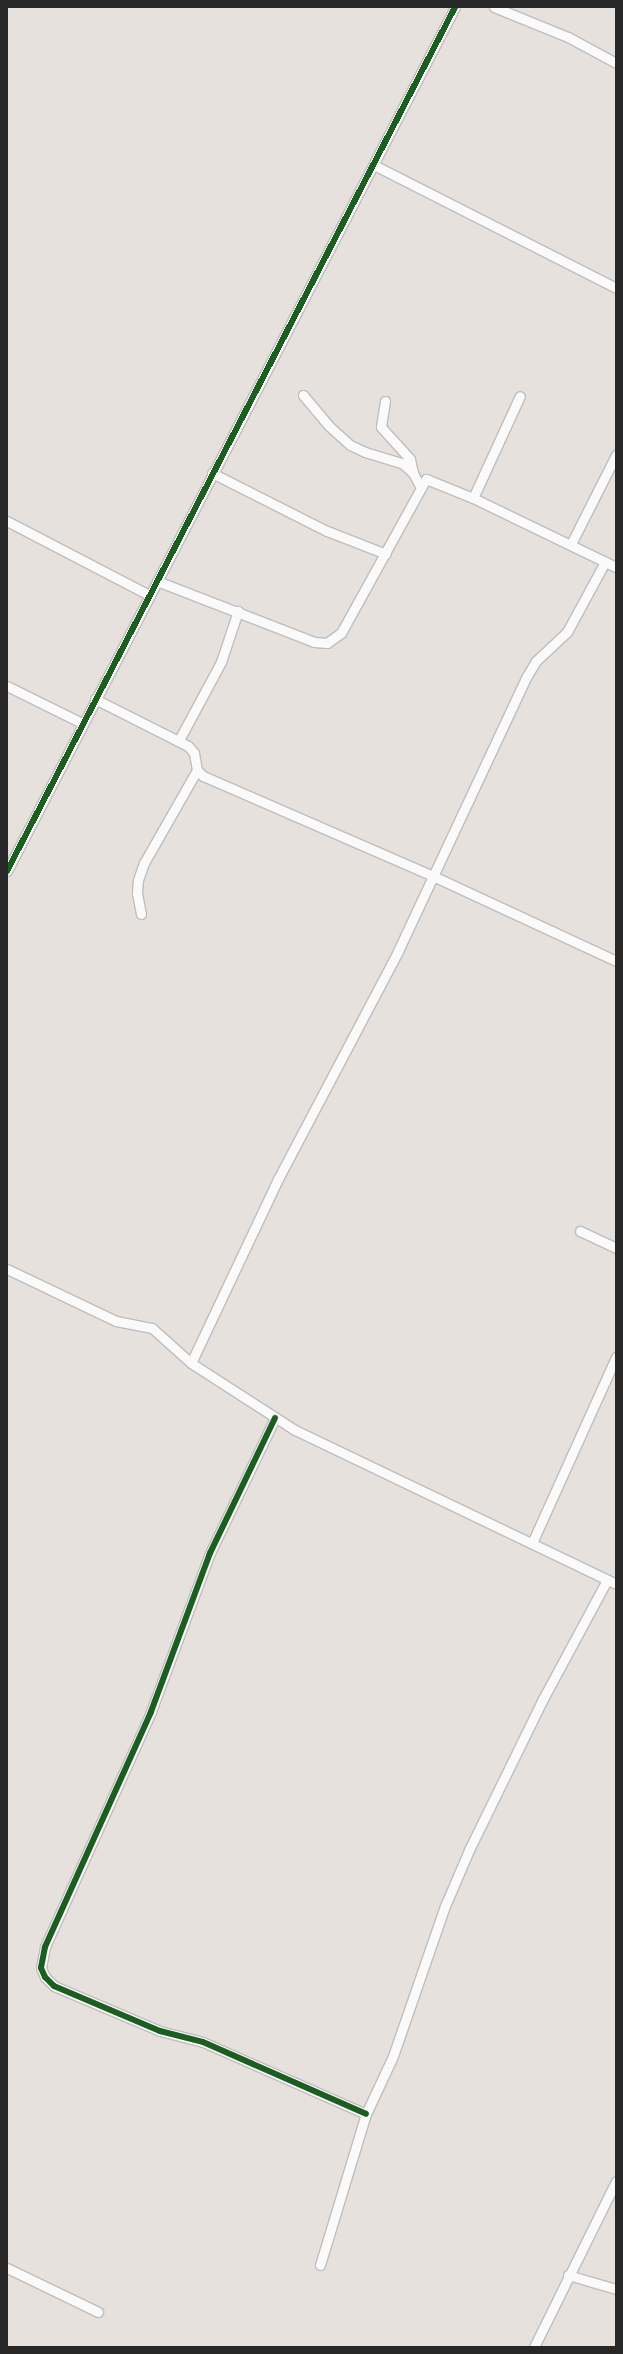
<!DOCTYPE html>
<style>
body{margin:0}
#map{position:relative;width:623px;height:2354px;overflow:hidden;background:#e6e1dc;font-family:Quicksand,sans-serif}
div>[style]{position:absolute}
.roads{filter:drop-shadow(1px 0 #bfbdbe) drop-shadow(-1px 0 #bfbdbe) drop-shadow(0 1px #bfbdbe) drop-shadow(0 -1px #bfbdbe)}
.street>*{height:9px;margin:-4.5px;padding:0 4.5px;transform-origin:4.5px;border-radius:4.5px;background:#fbfafa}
.cycleway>*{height:6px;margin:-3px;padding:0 3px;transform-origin:3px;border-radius:3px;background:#1b5e20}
span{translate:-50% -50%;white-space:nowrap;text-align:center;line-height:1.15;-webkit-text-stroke:4px #fff;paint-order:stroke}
.frame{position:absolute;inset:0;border:8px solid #272727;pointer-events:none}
</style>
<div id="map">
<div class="roads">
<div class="street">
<i style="left:494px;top:7px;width:80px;rotate:22.1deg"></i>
<i style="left:568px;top:37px;width:55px;rotate:28.4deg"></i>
<i style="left:374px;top:165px;width:271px;rotate:26.9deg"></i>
<i style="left:303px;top:395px;width:40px;rotate:50deg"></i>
<i style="left:329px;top:426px;width:28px;rotate:42deg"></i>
<i style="left:350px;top:445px;width:17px;rotate:25deg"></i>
<i style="left:365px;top:452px;width:39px;rotate:17deg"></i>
<i style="left:402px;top:463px;width:15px;rotate:42deg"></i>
<i style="left:413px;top:473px;width:15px;rotate:62deg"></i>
<i style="left:385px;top:401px;width:26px;rotate:99deg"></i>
<i style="left:381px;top:427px;width:43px;rotate:47.8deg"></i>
<i style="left:410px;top:459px;width:14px;rotate:78deg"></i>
<i style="left:212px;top:473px;width:129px;rotate:26.8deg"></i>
<i style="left:327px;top:531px;width:63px;rotate:21.3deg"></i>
<i style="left:473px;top:498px;width:112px;rotate:-65.3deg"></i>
<i style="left:7px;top:521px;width:160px;rotate:27.5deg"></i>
<i style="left:571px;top:544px;width:100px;rotate:-63.2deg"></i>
<i style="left:157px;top:581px;width:168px;rotate:21.2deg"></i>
<i style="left:314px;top:642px;width:13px;rotate:4deg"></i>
<i style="left:327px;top:643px;width:17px;rotate:-36deg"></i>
<i style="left:341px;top:633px;width:176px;rotate:-61.1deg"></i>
<i style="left:426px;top:479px;width:51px;rotate:22deg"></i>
<i style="left:473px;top:498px;width:159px;rotate:25.8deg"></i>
<i style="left:7px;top:686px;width:84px;rotate:26.3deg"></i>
<i style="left:95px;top:699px;width:104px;rotate:26.8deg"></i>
<i style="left:188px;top:746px;width:9px;rotate:49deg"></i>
<i style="left:194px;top:753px;width:17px;rotate:80deg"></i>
<i style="left:197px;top:770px;width:8px;rotate:45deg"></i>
<i style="left:203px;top:776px;width:251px;rotate:23.5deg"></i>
<i style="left:433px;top:876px;width:202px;rotate:24.9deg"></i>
<i style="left:179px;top:740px;width:89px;rotate:-61.7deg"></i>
<i style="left:221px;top:662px;width:54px;rotate:-71.6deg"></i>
<i style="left:7px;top:871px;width:973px;rotate:-62.59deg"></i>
<i style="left:141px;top:914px;width:21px;rotate:-101deg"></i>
<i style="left:137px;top:893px;width:13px;rotate:-86deg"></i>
<i style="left:138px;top:880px;width:18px;rotate:-71deg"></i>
<i style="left:144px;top:863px;width:107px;rotate:-60.3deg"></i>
<i style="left:580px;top:1231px;width:40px;rotate:25deg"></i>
<i style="left:7px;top:1269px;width:121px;rotate:25.5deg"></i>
<i style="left:116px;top:1321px;width:37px;rotate:11deg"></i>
<i style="left:152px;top:1328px;width:52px;rotate:41.9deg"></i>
<i style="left:191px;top:1363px;width:124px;rotate:32.8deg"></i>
<i style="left:295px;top:1430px;width:356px;rotate:25.6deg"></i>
<i style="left:191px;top:1363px;width:204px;rotate:-64.7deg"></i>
<i style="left:278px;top:1179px;width:258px;rotate:-62.2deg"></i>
<i style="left:398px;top:951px;width:304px;rotate:-64.9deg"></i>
<i style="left:527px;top:676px;width:17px;rotate:-59deg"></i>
<i style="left:536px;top:661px;width:42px;rotate:-43.1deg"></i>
<i style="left:567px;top:632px;width:80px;rotate:-61.5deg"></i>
<i style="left:275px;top:1418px;width:150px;rotate:115.7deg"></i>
<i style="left:210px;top:1553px;width:170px;rotate:110.4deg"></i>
<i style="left:151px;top:1712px;width:258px;rotate:114.3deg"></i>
<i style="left:45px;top:1947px;width:21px;rotate:101deg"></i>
<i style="left:41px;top:1968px;width:10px;rotate:66deg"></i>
<i style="left:45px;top:1977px;width:13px;rotate:45deg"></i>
<i style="left:54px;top:1986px;width:115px;rotate:23deg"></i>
<i style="left:160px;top:2031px;width:44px;rotate:14.3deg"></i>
<i style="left:203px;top:2042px;width:178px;rotate:23.8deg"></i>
<i style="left:532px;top:1543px;width:204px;rotate:-65.7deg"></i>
<i style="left:320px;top:2265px;width:158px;rotate:-73.1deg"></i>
<i style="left:366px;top:2114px;width:64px;rotate:-65deg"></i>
<i style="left:393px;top:2056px;width:159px;rotate:-70.9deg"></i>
<i style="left:445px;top:1906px;width:61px;rotate:-66.8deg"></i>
<i style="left:469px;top:1850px;width:168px;rotate:-63.9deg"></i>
<i style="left:543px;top:1699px;width:135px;rotate:-61.7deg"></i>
<i style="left:7px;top:2268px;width:101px;rotate:25.8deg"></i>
<i style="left:568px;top:2275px;width:50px;rotate:16.3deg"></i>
<i style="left:534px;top:2347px;width:185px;rotate:-63.7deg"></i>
</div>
</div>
<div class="cycleway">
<i style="left:7px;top:871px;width:973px;rotate:-62.59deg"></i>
<i style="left:275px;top:1418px;width:150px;rotate:115.7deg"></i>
<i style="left:210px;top:1553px;width:170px;rotate:110.4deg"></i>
<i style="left:151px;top:1712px;width:258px;rotate:114.3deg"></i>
<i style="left:45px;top:1947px;width:21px;rotate:101deg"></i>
<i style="left:41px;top:1968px;width:10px;rotate:66deg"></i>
<i style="left:45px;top:1977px;width:13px;rotate:45deg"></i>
<i style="left:54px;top:1986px;width:115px;rotate:23deg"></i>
<i style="left:160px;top:2031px;width:44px;rotate:14.3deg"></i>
<i style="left:203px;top:2042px;width:178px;rotate:23.8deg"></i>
</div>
<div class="frame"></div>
</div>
